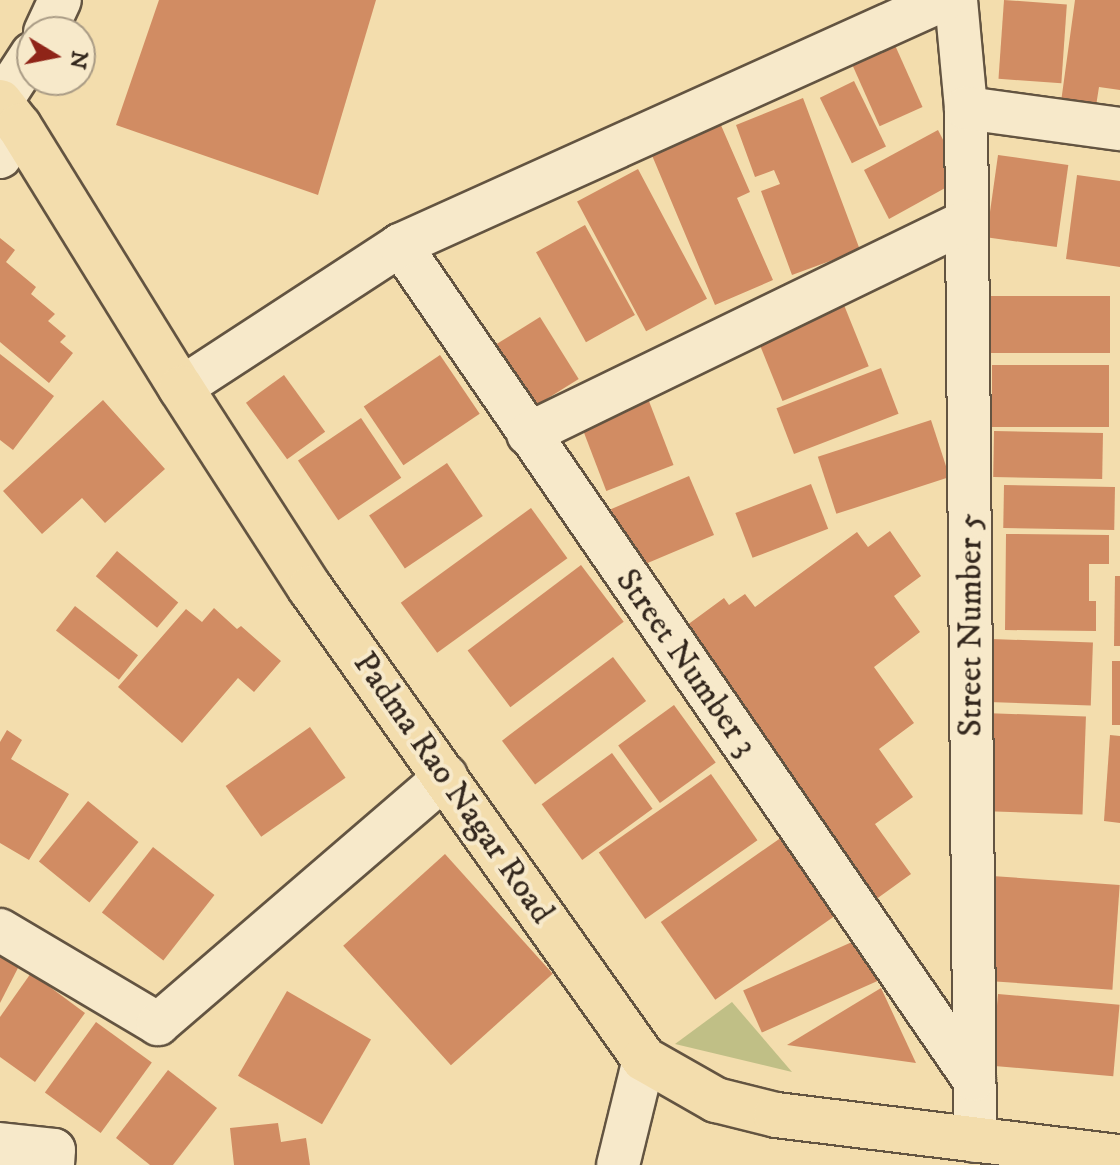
<!DOCTYPE html>
<style>
body{margin:0}
#map{position:relative;width:1120px;height:1165px;overflow:hidden;background:#f3ddad;font-family:"IM FELL DW Pica",serif}
div>[style]{position:absolute}
.green>*{inset:0;background:#c0bf86}
.building>*{inset:0;background:#d18c63;transform-origin:0 0}
.roads{filter:drop-shadow(2px 0 #635441) drop-shadow(-2px 0 #635441) drop-shadow(0 2px #635441) drop-shadow(0 -2px #635441)}
.minor>*{height:42px;margin:-21px;padding:0 21px;transform-origin:21px;border-radius:21px;background:#f7e9ca}
.major>*{height:44px;margin:-22px;padding:0 22px;transform-origin:22px;border-radius:22px;background:#f3ddad}
span{translate:-50% -50%;white-space:nowrap;text-align:center;line-height:1.15;-webkit-text-stroke:8px #f7e9ca;paint-order:stroke}
.street-label{font-size:34px;color:#33271d}
.north{position:absolute;left:16px;top:16px;width:80px;height:80px;box-sizing:border-box;background:#f7e9ca;border:2px solid #a99b85;border-radius:50%;rotate:100deg;font-size:22px;font-weight:700;line-height:32px;text-align:center;color:#33271d}
.north::after{content:'';display:block;margin:auto;width:28px;height:36px;background:#8f2418;clip-path:polygon(50% 0,100% 100%,50% 72%,0 100%)}
</style>
<div id="map">
<div class="green">
<i style="clip-path:polygon(732px 1002px,792px 1072px,675px 1044px)"></i>
</div>
<div class="building">
<i style="clip-path:polygon(159px 0,376px 0,318px 195px,116px 125px)"></i>
<i style="left:1004px;top:0;width:63px;height:79px;rotate:4deg"></i>
<i style="clip-path:polygon(1075px 0,1120px 0,1120px 90px,1099px 87px,1096px 106px,1061px 102px)"></i>
<i style="left:890px;top:34px;width:80px;height:47px;rotate:66deg"></i>
<i style="left:854px;top:81px;width:73px;height:38px;rotate:64deg"></i>
<i style="clip-path:polygon(803px 98px,860px 250px,792px 275px,761px 191px,780px 184px,774px 170px,755px 177px,736px 125px)"></i>
<i style="clip-path:polygon(720px 123px,750px 192px,737px 198px,773px 280px,715px 305px,651px 153px)"></i>
<i style="clip-path:polygon(938px 130px,953px 159px,956px 182px,889px 219px,864px 170px)"></i>
<i style="left:998px;top:155px;width:71px;height:83px;rotate:8deg"></i>
<i style="left:638px;top:169px;width:147px;height:69px;rotate:62deg"></i>
<i style="clip-path:polygon(1077px 175px,1120px 181px,1120px 267px,1066px 259px)"></i>
<i style="left:585px;top:225px;width:103px;height:56px;rotate:61deg"></i>
<i style="clip-path:polygon(0 238px,15px 250px,6px 262px,36px 287px,31px 294px,55px 314px,48px 321px,66px 336px,60px 342px,73px 353px,49px 383px,0 342px)"></i>
<i style="left:991px;top:296px;width:119px;height:57px"></i>
<i style="left:844px;top:305px;width:66px;height:93px;rotate:68deg"></i>
<i style="left:540px;top:317px;width:73px;height:62px;rotate:58deg"></i>
<i style="clip-path:polygon(0 354px,54px 396px,13px 450px,0 440px)"></i>
<i style="left:440px;top:355px;width:71px;height:92px;rotate:56deg"></i>
<i style="left:992px;top:365px;width:117px;height:62px"></i>
<i style="left:881px;top:368px;width:49px;height:112px;rotate:69deg"></i>
<i style="left:284px;top:375px;width:70px;height:47px;rotate:54deg"></i>
<i style="left:647px;top:396px;width:74px;height:72px;rotate:69deg"></i>
<i style="clip-path:polygon(103px 400px,165px 469px,105px 523px,82px 498px,42px 534px,3px 491px)"></i>
<i style="left:361px;top:418px;width:72px;height:76px;rotate:56deg"></i>
<i style="left:931px;top:420px;width:60px;height:119px;rotate:72deg"></i>
<i style="left:994px;top:431px;width:109px;height:46px;rotate:1deg"></i>
<i style="left:447px;top:463px;width:64px;height:94px;rotate:56deg"></i>
<i style="left:689px;top:476px;width:64px;height:85px;rotate:67deg"></i>
<i style="left:811px;top:484px;width:48px;height:81px;rotate:69deg"></i>
<i style="left:1004px;top:485px;width:111px;height:43px;rotate:1deg"></i>
<i style="left:531px;top:508px;width:62px;height:161px;rotate:54deg"></i>
<i style="clip-path:polygon(890px 531px,921px 576px,894px 596px,920px 632px,874px 667px,914px 723px,879px 749px,913px 797px,875px 824px,911px 874px,875px 900px,679px 631px,724px 598px,729px 605px,745px 594px,755px 607px,857px 532px,868px 547px)"></i>
<i style="clip-path:polygon(1006px 534px,1109px 535px,1109px 564px,1089px 564px,1089px 601px,1096px 601px,1096px 631px,1005px 630px)"></i>
<i style="left:117px;top:551px;width:80px;height:33px;rotate:40deg"></i>
<i style="left:581px;top:565px;width:71px;height:142px;rotate:53deg"></i>
<i style="clip-path:polygon(1115px 576px,1120px 576px,1120px 646px,1114px 646px)"></i>
<i style="left:75px;top:606px;width:80px;height:31px;rotate:38deg"></i>
<i style="clip-path:polygon(214px 608px,237px 629px,241px 626px,281px 661px,254px 692px,238px 678px,182px 743px,118px 687px,186px 609px,202px 622px)"></i>
<i style="left:991px;top:639px;width:102px;height:63px;rotate:2deg"></i>
<i style="left:613px;top:657px;width:55px;height:139px;rotate:53deg"></i>
<i style="left:1112px;top:661px;width:8px;height:64px"></i>
<i style="left:674px;top:705px;width:71px;height:69px;rotate:54deg"></i>
<i style="left:984px;top:713px;width:102px;height:98px;rotate:2deg"></i>
<i style="left:310px;top:727px;width:62px;height:103px;rotate:55deg"></i>
<i style="clip-path:polygon(7px 730px,22px 740px,11px 759px,69px 794px,29px 860px,0 843px,0 742px)"></i>
<i style="clip-path:polygon(1110px 735px,1120px 736px,1120px 823px,1104px 821px)"></i>
<i style="left:612px;top:753px;width:69px;height:87px;rotate:54deg"></i>
<i style="left:711px;top:774px;width:81px;height:137px;rotate:55deg"></i>
<i style="left:88px;top:801px;width:65px;height:78px;rotate:39deg"></i>
<i style="left:782px;top:837px;width:95px;height:148px;rotate:55deg"></i>
<i style="left:153px;top:847px;width:78px;height:83px;rotate:38deg"></i>
<i style="left:445px;top:854px;width:161px;height:137px;rotate:48deg"></i>
<i style="left:992px;top:876px;width:128px;height:105px;rotate:4deg"></i>
<i style="left:861px;top:938px;width:46px;height:129px;rotate:66deg"></i>
<i style="clip-path:polygon(0 955px,19px 966px,0 1003px)"></i>
<i style="clip-path:polygon(31px 973px,85px 1013px,35px 1082px,0 1057px,0 1017px)"></i>
<i style="clip-path:polygon(881px 988px,916px 1063px,787px 1045px)"></i>
<i style="left:287px;top:991px;width:97px;height:98px;rotate:30deg"></i>
<i style="left:998px;top:994px;width:122px;height:72px;rotate:5deg"></i>
<i style="left:96px;top:1022px;width:69px;height:87px;rotate:36deg"></i>
<i style="clip-path:polygon(168px 1070px,217px 1108px,173px 1165px,150px 1165px,116px 1138px)"></i>
<i style="clip-path:polygon(278px 1123px,281px 1142px,306px 1138px,310px 1165px,234px 1165px,230px 1128px)"></i>
</div>
<div class="roads">
<div class="minor">
<i style="left:956px;top:0;width:108px;rotate:84.7deg"></i>
<i style="left:966px;top:108px;width:1033px;rotate:89.5deg"></i>
<i style="left:45px;top:32px;width:35px;rotate:-65deg"></i>
<i style="left:0;top:103px;width:59px;rotate:-56.9deg"></i>
<i style="left:966px;top:108px;width:155px;rotate:7.8deg"></i>
<i style="left:0;top:157px;width:36px;rotate:-58deg"></i>
<i style="left:400px;top:245px;width:1013px;rotate:55.49deg"></i>
<i style="left:181px;top:388px;width:262px;rotate:-33.1deg"></i>
<i style="left:400px;top:245px;width:596px;rotate:-24.28deg"></i>
<i style="left:528px;top:434px;width:488px;rotate:-25.9deg"></i>
<i style="left:0;top:930px;width:184px;rotate:30.7deg"></i>
<i style="left:158px;top:1024px;width:380px;rotate:-40.7deg"></i>
<i style="left:0;top:1144px;width:54px;rotate:6.3deg"></i>
<i style="left:54px;top:1150px;width:15px;rotate:94deg"></i>
<i style="left:618px;top:1165px;width:109px;rotate:-76.2deg"></i>
</div>
<div class="major">
<i style="left:0;top:102px;width:31px;rotate:52deg"></i>
<i style="left:19px;top:126px;width:308px;rotate:58.3deg"></i>
<i style="left:181px;top:388px;width:238px;rotate:57.2deg"></i>
<i style="left:310px;top:588px;width:577px;rotate:54.66deg"></i>
<i style="left:644px;top:1059px;width:83px;rotate:29.7deg"></i>
<i style="left:716px;top:1100px;width:62px;rotate:14deg"></i>
<i style="left:776px;top:1115px;width:347px;rotate:7deg"></i>
</div>
</div>
<div class="street-label">
<span style="left:971px;top:625px;rotate:-90deg">Street Number 5</span>
<span style="left:686px;top:663px;rotate:55deg">Street Number 3</span>
<span style="left:453px;top:788px;rotate:55deg">Padma Rao Nagar Road</span>
</div>
<div class="north">N</div>
</div>
